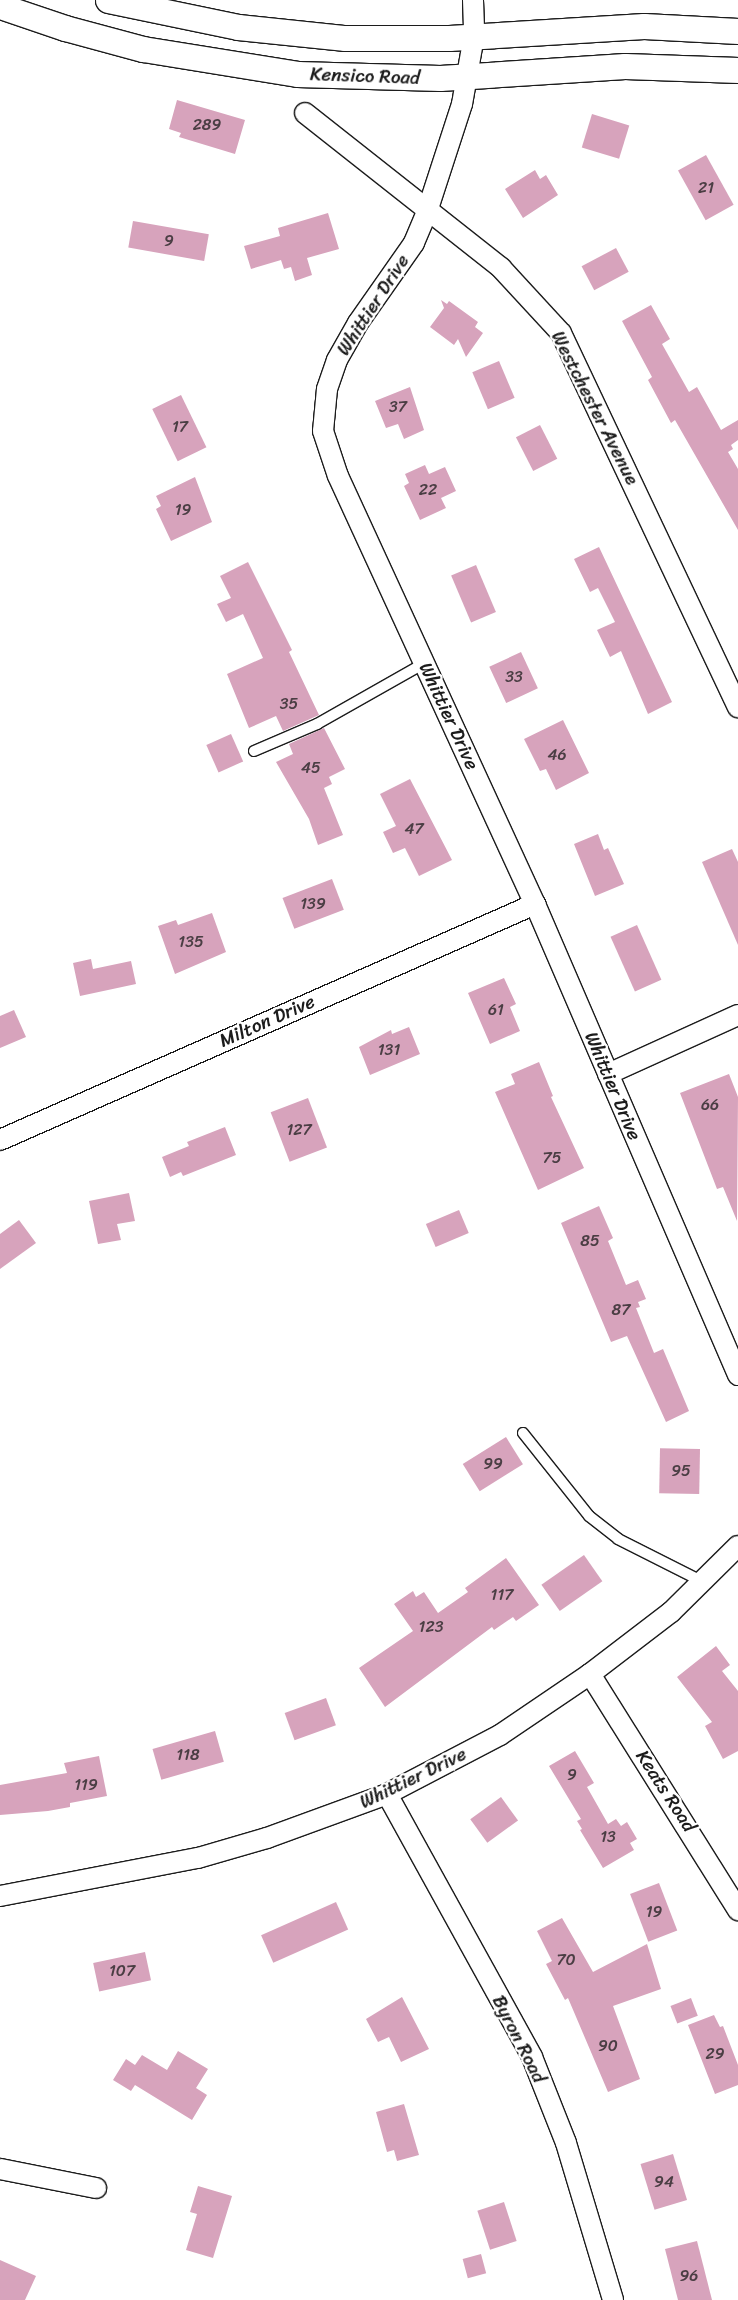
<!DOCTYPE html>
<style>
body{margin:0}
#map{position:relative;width:738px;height:2300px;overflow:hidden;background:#fff;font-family:Sriracha,sans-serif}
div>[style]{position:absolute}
.building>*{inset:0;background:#d7a3bc;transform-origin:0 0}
.roads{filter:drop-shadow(1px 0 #1c1c1c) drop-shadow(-1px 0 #1c1c1c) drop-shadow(0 1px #1c1c1c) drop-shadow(0 -1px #1c1c1c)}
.service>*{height:10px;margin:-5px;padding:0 5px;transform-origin:5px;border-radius:5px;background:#fff}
.minor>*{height:20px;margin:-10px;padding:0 10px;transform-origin:10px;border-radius:10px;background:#fff}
.tertiary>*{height:25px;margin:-12.5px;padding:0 12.5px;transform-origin:12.5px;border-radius:12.5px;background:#fff}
span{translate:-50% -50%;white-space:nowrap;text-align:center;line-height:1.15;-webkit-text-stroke:4.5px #fff;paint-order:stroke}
.number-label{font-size:16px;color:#4b3e44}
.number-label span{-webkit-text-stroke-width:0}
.street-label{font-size:19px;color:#1c1c1c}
</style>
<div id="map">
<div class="building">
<i style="clip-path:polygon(177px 100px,245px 120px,235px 154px,179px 137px,181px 133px,169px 129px)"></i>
<i style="left:592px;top:114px;width:39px;height:35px;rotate:17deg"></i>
<i style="left:706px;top:155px;width:57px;height:32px;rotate:61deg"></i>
<i style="clip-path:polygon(535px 170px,540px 179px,546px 175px,558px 195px,523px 218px,505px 189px)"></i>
<i style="clip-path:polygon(328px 213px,339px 249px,307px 258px,312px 275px,295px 281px,291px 267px,284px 269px,281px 260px,251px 269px,244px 246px,280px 236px,278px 228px)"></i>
<i style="left:133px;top:221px;width:77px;height:27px;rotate:10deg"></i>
<i style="left:616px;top:248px;width:27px;height:39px;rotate:62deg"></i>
<i style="clip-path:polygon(441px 300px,447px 304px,449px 301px,478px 322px,475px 327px,483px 333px,466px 357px,458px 339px,454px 345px,430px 327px,444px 308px)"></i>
<i style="clip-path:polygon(651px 305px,670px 339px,662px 344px,689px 392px,697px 387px,721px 430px,738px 420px,738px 440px,731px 445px,733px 449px,728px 452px,738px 469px,738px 530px,675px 420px,671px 423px,648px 380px,652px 377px,622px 321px)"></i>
<i style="left:499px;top:361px;width:40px;height:29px;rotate:67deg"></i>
<i style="clip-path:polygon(410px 387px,424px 430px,404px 439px,398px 424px,386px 428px,375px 401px)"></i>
<i style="left:181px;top:395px;width:58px;height:32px;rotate:64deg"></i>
<i style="left:540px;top:425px;width:38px;height:27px;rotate:63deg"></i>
<i style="clip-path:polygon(425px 465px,429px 474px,445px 467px,456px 491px,441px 498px,446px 508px,420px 520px,404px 486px,409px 483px,405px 474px)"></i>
<i style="clip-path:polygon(195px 477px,212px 522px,171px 541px,156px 509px,161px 506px,156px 496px)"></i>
<i style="clip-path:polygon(599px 547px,672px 702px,648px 714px,621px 651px,610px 657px,597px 630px,615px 622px,598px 588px,590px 592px,574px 559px)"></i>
<i style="clip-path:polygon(248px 562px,292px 650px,289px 652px,319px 715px,283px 731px,276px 716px,249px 728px,227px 674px,263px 658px,243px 614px,226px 622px,217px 604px,231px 598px,220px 576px)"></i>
<i style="left:476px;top:565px;width:51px;height:27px;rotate:67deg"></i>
<i style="left:521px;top:652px;width:40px;height:35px;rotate:65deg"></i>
<i style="clip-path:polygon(563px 720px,589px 773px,556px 790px,546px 769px,540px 771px,524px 739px)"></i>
<i style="clip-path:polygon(324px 728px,345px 769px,329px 777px,332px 784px,324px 788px,343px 835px,318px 845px,309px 819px,276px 762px,293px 754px,289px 744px)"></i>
<i style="left:231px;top:734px;width:30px;height:27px;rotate:66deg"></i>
<i style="clip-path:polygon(410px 779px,452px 860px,419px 876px,405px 848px,393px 853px,383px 832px,396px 826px,380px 794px)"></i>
<i style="clip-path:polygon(598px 834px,604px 850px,608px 848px,624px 884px,595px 896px,574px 844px)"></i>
<i style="clip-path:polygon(732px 849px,738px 862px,738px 945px,702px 862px)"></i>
<i style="left:332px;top:879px;width:33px;height:53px;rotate:69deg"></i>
<i style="clip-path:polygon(212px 913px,226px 952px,175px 974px,158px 926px,176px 920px,178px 925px)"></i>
<i style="left:637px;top:925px;width:60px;height:29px;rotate:66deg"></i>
<i style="clip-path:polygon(91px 959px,93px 969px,131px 961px,136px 984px,80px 996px,73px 963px)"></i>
<i style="clip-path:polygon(504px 978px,516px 1004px,510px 1007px,520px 1031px,490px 1044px,468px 993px)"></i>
<i style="clip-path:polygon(14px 1010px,26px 1037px,0 1048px,0 1016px)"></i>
<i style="clip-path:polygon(409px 1027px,420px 1054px,370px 1075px,359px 1047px,391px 1030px,392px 1034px)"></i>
<i style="clip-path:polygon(539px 1062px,553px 1096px,551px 1097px,584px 1168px,538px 1190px,495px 1092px,515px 1084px,511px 1074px)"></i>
<i style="clip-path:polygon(729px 1074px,738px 1097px,737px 1221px,723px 1187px,717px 1189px,680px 1093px)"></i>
<i style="left:308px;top:1098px;width:53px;height:40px;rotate:69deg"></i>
<i style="clip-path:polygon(225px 1127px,236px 1155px,183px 1176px,181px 1172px,170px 1177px,162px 1157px,189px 1146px,187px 1142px)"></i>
<i style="clip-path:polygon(129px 1193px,135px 1221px,117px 1224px,121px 1240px,98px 1244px,89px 1201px)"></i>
<i style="clip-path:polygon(599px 1206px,613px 1238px,608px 1241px,626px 1285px,638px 1280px,646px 1299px,638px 1302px,640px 1307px,636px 1308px,654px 1353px,663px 1349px,689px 1411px,666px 1422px,627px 1336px,611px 1342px,561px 1223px)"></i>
<i style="left:459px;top:1210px;width:25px;height:36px;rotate:67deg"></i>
<i style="clip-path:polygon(19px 1220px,36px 1243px,0 1269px,0 1234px)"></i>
<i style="left:506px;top:1437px;width:32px;height:51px;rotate:58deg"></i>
<i style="left:700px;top:1449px;width:45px;height:40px;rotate:91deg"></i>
<i style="left:584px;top:1555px;width:32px;height:52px;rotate:55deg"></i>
<i style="clip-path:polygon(506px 1558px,539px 1605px,516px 1621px,513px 1617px,494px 1630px,492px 1627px,385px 1707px,359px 1668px,413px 1631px,394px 1604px,413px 1591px,416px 1597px,424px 1592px,438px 1613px,468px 1592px,465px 1588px)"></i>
<i style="clip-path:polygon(716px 1646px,730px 1665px,722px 1671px,738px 1691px,738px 1751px,723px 1759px,705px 1726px,712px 1722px,677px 1677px)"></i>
<i style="left:326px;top:1698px;width:29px;height:44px;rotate:70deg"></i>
<i style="left:215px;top:1731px;width:32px;height:65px;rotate:74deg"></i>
<i style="clip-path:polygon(575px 1751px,594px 1783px,587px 1787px,608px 1824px,616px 1819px,621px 1826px,627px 1822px,637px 1839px,630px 1843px,634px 1850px,603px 1868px,580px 1830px,582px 1829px,577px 1821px,581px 1819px,549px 1766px)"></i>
<i style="clip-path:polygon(99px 1756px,107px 1796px,70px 1803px,70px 1807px,48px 1811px,0 1815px,0 1785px,67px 1773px,64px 1763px)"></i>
<i style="left:501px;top:1797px;width:29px;height:38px;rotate:54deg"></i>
<i style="left:659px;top:1883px;width:51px;height:31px;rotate:69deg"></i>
<i style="left:336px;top:1902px;width:30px;height:82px;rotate:66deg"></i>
<i style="clip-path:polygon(562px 1918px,593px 1972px,647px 1944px,661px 1989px,613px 2006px,640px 2079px,608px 2092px,568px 1998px,565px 2000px,546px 1964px,552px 1961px,537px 1931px)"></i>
<i style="left:145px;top:1952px;width:29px;height:53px;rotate:78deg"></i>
<i style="clip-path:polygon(402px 1997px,429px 2049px,401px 2062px,389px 2037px,378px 2042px,366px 2019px)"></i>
<i style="left:691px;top:1998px;width:19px;height:22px;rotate:69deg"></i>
<i style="clip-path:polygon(714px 2015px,720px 2027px,723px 2026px,738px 2065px,738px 2085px,715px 2094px,688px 2025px)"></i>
<i style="clip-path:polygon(178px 2051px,208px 2069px,196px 2088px,207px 2095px,192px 2120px,135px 2085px,131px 2091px,113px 2080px,126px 2059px,135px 2065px,142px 2055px,167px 2070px)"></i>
<i style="clip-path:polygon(404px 2104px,419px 2155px,397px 2161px,394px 2150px,387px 2152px,376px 2112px)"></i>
<i style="left:673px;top:2154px;width:48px;height:34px;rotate:73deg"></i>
<i style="clip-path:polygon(198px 2186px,232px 2196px,213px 2258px,186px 2250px,197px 2214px,190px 2212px)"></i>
<i style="left:504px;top:2202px;width:41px;height:28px;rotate:72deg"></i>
<i style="clip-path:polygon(697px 2241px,712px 2300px,678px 2300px,665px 2249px)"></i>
<i style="left:481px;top:2254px;width:20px;height:19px;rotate:75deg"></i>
<i style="clip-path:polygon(0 2260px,36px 2276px,25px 2300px,0 2300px)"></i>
</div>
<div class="roads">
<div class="service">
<i style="left:254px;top:751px;width:69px;rotate:-23.2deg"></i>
<i style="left:317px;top:724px;width:124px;rotate:-29.5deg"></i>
<i style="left:523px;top:1433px;width:106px;rotate:51.5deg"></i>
<i style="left:589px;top:1516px;width:37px;rotate:38deg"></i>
<i style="left:618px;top:1539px;width:95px;rotate:26.8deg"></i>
</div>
<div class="minor">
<i style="left:473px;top:0;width:36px;rotate:88deg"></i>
<i style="left:474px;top:36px;width:69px;rotate:100deg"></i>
<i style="left:462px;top:104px;width:114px;rotate:108deg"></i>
<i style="left:427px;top:212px;width:34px;rotate:113deg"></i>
<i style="left:414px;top:243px;width:98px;rotate:125deg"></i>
<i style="left:358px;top:323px;width:43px;rotate:119.6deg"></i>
<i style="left:337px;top:360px;width:31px;rotate:109deg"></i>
<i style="left:327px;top:389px;width:42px;rotate:95.4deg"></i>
<i style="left:323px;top:431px;width:47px;rotate:71.6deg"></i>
<i style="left:338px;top:476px;width:471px;rotate:65.3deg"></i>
<i style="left:535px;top:904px;width:513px;rotate:66.68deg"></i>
<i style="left:305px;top:113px;width:250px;rotate:38.3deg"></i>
<i style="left:501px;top:268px;width:88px;rotate:47.3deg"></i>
<i style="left:561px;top:333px;width:414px;rotate:64.7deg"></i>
<i style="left:608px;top:1074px;width:143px;rotate:-24.4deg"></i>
<i style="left:0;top:1140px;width:585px;rotate:-23.8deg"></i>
<i style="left:590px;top:1674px;width:279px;rotate:57.9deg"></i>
<i style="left:387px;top:1794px;width:300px;rotate:61.1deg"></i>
<i style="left:532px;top:2057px;width:92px;rotate:68.4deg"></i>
<i style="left:566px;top:2143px;width:164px;rotate:73.3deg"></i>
<i style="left:0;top:1896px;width:202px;rotate:-10.9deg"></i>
<i style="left:198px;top:1858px;width:72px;rotate:-16.2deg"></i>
<i style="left:267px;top:1838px;width:128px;rotate:-20.1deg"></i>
<i style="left:387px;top:1794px;width:127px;rotate:-27.6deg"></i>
<i style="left:500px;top:1735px;width:109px;rotate:-34.1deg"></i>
<i style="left:590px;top:1674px;width:102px;rotate:-37.4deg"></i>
<i style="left:671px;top:1612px;width:94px;rotate:-44.6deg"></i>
<i style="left:0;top:2169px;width:98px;rotate:11.2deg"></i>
</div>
<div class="tertiary">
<i style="left:108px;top:0;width:133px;rotate:11.7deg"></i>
<i style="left:238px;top:27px;width:108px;rotate:5.9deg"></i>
<i style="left:345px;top:38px;width:104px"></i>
<i style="left:449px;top:38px;width:195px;rotate:-3.5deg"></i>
<i style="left:644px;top:26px;width:94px;rotate:3deg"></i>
<i style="left:0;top:6px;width:69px;rotate:18.7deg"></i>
<i style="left:65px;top:28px;width:81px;rotate:15.1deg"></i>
<i style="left:143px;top:49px;width:156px;rotate:9.2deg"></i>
<i style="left:297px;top:74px;width:143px;rotate:1.6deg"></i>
<i style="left:440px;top:78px;width:185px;rotate:-3.7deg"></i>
<i style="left:625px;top:66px;width:113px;rotate:2deg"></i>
</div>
</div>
<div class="number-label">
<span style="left:207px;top:125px">289</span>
<span style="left:706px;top:188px">21</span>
<span style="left:169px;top:241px">9</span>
<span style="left:398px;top:407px">37</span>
<span style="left:180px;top:427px">17</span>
<span style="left:428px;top:490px">22</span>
<span style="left:183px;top:510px">19</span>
<span style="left:514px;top:677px">33</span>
<span style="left:289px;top:704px">35</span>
<span style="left:557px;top:755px">46</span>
<span style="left:311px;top:768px">45</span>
<span style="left:414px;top:829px">47</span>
<span style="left:313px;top:904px">139</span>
<span style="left:191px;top:942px">135</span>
<span style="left:496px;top:1010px">61</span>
<span style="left:389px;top:1050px">131</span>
<span style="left:710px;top:1105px">66</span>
<span style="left:299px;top:1130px">127</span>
<span style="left:552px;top:1158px">75</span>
<span style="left:590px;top:1241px">85</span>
<span style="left:621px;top:1310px">87</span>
<span style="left:493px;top:1464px">99</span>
<span style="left:681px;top:1471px">95</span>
<span style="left:502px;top:1595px">117</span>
<span style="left:431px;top:1627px">123</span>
<span style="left:188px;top:1755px">118</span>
<span style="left:572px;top:1775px">9</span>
<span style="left:86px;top:1785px">119</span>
<span style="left:608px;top:1837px">13</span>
<span style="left:654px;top:1912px">19</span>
<span style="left:566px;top:1960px">70</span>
<span style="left:122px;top:1971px">107</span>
<span style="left:608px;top:2046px">90</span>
<span style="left:715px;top:2054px">29</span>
<span style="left:664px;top:2182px">94</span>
<span style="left:689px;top:2276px">96</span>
</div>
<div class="street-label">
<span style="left:365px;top:76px;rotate:2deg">Kensico Road</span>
<span style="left:373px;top:305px;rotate:-57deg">Whittier Drive</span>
<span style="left:595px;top:408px;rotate:63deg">Westchester Avenue</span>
<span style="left:449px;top:716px;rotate:65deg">Whittier Drive</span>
<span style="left:267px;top:1021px;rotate:-24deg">Milton Drive</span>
<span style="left:613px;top:1086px;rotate:67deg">Whittier Drive</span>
<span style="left:413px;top:1778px;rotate:-26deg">Whittier Drive</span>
<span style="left:666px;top:1791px;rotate:57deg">Keats Road</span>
<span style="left:519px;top:2039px;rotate:63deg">Byron Road</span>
</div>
</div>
